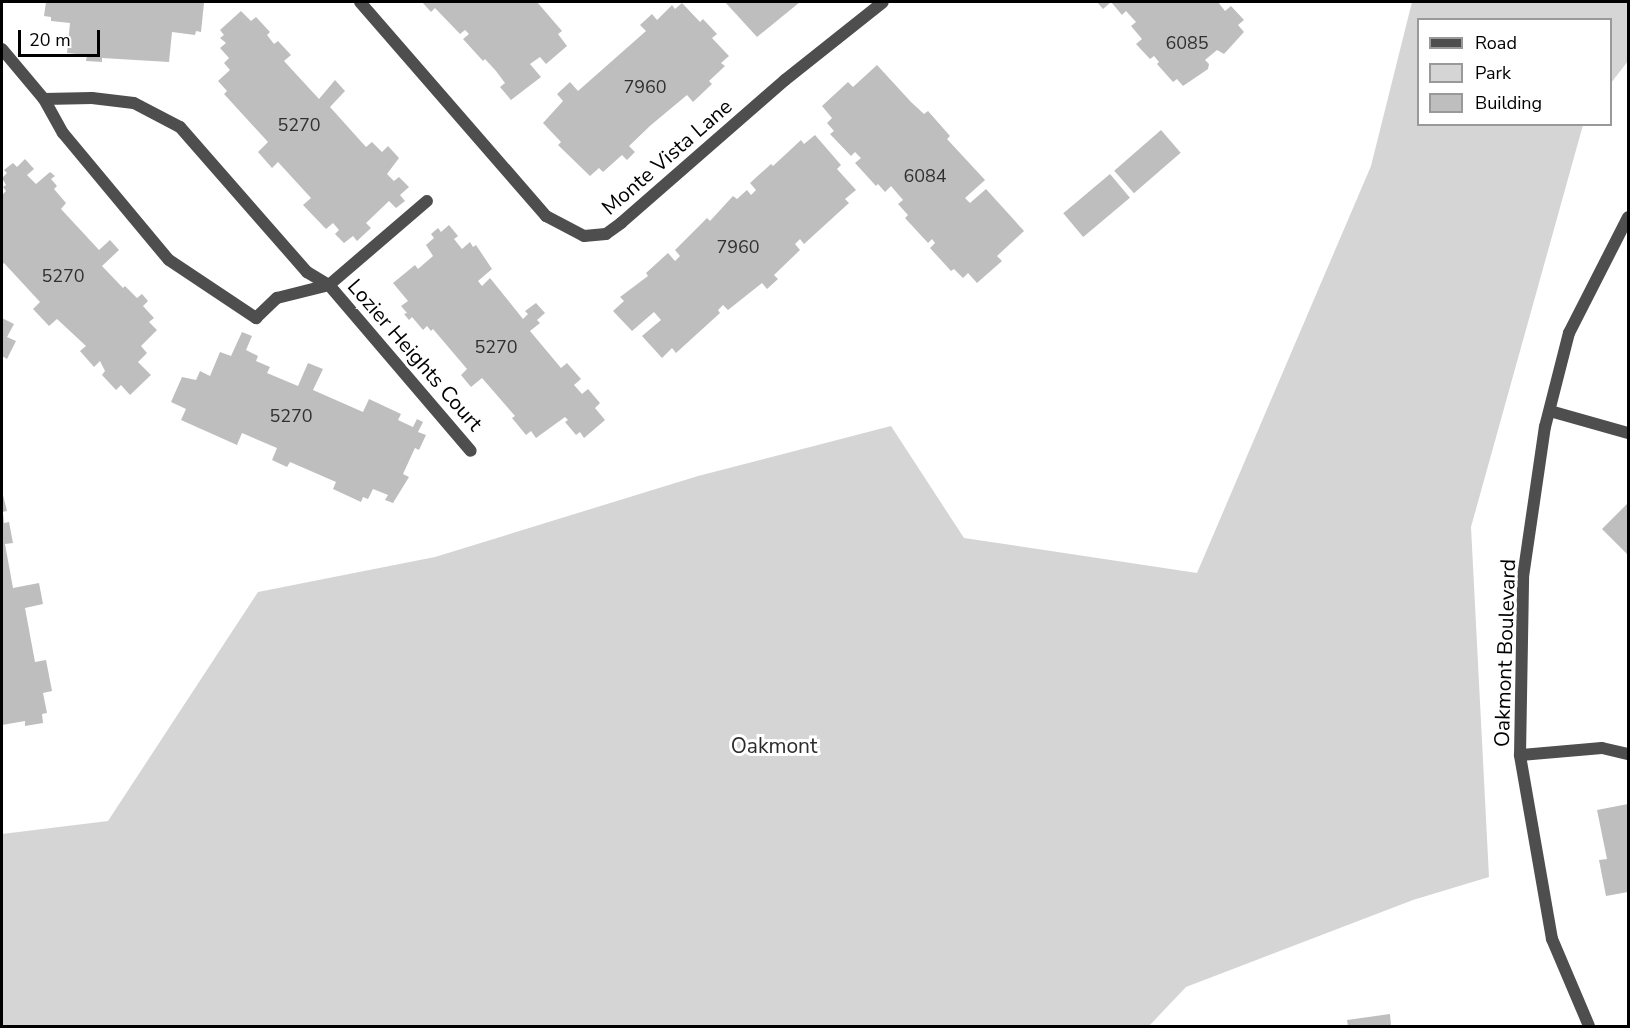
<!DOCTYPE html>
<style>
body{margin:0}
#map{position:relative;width:1630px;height:1028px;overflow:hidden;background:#fff;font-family:"Nunito Sans",sans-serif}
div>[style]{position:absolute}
.green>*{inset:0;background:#d5d5d5}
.building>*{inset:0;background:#bebebe;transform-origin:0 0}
.service>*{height:12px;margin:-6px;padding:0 6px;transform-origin:6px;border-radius:6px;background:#4e4e4e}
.minor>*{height:12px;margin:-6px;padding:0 6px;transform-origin:6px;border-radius:6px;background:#4e4e4e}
.tertiary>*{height:12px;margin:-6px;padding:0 6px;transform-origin:6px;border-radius:6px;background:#4e4e4e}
span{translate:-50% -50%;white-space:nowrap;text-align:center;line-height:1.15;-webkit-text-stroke:6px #fff;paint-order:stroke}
.number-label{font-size:18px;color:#303030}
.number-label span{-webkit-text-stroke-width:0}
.street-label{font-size:21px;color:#000}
.park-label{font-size:21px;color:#2c2c2c}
.frame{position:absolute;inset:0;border:3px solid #000;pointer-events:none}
.legend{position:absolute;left:1417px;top:18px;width:195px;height:108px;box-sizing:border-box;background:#fff;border:2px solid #999;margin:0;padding:8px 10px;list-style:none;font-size:18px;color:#000}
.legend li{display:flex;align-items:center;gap:12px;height:30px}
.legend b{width:30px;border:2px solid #999}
.scale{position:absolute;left:18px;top:30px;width:82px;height:27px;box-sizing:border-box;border:3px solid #000;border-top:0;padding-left:8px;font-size:18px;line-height:21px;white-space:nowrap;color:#000;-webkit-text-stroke:4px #fff;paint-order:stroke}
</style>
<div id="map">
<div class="green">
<i style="clip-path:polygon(1412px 2px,1628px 2px,1628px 61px,1611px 83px,1610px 20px,1418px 20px,1418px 124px,1583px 125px,1471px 527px,1489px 877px,1413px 900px,1186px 987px,1149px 1026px,2px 1026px,2px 834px,108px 821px,258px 592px,435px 557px,698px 476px,891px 426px,964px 538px,1197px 573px,1371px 166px)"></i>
</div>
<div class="building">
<i style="clip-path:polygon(46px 2px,190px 2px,204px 3px,201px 32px,196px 31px,195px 35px,172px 32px,169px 62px,102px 58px,102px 62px,86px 61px,87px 55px,67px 53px,70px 23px,51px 21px,51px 17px,44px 16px)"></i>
<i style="clip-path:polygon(422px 2px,537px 2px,562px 31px,558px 34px,567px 46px,546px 64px,540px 57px,530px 64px,541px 77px,511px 100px,500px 87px,505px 83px,496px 71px,485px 59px,483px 61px,463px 39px,469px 34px,465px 30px,460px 34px,435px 8px,431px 12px)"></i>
<i style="clip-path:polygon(725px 2px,800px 2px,757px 37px)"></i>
<i style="clip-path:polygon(1097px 2px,1218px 2px,1225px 11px,1231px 6px,1244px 20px,1238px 25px,1244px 32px,1224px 54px,1217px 50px,1205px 60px,1209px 64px,1208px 69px,1183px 86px,1177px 79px,1173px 82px,1157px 64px,1159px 62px,1154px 56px,1150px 59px,1136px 44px,1142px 39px,1131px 26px,1136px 22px,1126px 11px,1122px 15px,1111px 2px,1103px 9px)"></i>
<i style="clip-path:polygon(682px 3px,700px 22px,703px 19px,717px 34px,712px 38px,729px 56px,721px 63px,725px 66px,709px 81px,712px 84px,693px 102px,687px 95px,651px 125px,629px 146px,635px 152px,627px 160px,622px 155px,603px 172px,599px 168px,590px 176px,558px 145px,561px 142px,543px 123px,563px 101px,557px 94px,570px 82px,578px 91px,646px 31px,640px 25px,652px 14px,657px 20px,672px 5px,675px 9px)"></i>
<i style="clip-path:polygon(241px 11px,251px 21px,256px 17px,270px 32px,267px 35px,274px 44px,278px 41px,291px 55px,284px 61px,319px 99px,335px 80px,345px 91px,330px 107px,366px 147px,372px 142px,382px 152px,388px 146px,399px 158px,387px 174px,394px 181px,399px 177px,409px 187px,400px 195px,405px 201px,396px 208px,389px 201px,366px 223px,371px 228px,357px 241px,353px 236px,344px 243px,335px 234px,339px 230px,333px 223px,326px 229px,303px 205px,311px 198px,278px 162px,272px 168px,258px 152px,268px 142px,224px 94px,227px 91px,218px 81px,230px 70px,224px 63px,229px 58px,220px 48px,226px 43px,220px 38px,224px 35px,220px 30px)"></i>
<i style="clip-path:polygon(877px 65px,911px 102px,924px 114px,928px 111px,950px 136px,947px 139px,985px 180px,965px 198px,970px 203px,986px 189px,1024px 231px,997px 256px,1002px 261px,977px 283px,968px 273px,963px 278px,954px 269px,951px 271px,930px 248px,935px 243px,932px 239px,928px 243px,905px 218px,908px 215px,898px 204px,903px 200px,891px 186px,885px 192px,878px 184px,876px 186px,855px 163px,861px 158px,855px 152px,851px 156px,830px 134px,834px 131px,827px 123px,832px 118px,822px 106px,848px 82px,853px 87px)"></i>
<i style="left:1161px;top:130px;width:30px;height:62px;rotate:49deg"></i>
<i style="clip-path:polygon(815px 135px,841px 165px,837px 169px,856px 190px,845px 199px,849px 203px,804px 244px,800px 239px,795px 244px,800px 250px,774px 275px,778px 279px,767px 289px,762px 283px,728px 310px,723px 305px,718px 310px,720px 313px,676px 353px,672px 348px,662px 358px,642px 336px,661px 320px,654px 312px,632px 331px,613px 311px,624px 301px,620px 297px,648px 276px,646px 273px,668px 253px,675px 261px,680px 256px,675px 250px,707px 218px,710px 221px,733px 196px,737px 199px,747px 190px,751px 195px,756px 190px,750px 183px,771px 164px,773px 166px,801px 140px,804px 144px)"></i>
<i style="clip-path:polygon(25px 159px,34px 169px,27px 175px,36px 184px,50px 172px,55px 176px,51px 179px,57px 186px,54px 189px,66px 203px,61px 209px,99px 250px,110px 240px,119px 250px,102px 266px,123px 288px,125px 286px,137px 298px,142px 294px,148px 301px,143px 306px,154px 318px,149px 322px,157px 330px,141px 346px,147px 353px,138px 362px,151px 375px,130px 395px,121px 385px,116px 390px,102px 375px,105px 371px,100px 361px,94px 367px,80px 351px,86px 346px,57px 319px,49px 326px,33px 309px,40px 302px,4px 263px,2px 265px,2px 195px,6px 191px,3px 187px,6px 185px,2px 178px,7px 173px,4px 170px,13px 163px,17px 167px)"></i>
<i style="left:1110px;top:174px;width:31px;height:61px;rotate:50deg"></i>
<i style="clip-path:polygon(449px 225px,458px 236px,454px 239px,462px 249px,470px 242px,473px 247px,476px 245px,492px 269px,478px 281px,482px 286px,490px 278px,523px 319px,528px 314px,525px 311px,536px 303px,545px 313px,537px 320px,540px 323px,530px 331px,561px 368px,567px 363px,581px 379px,574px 385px,582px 394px,588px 389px,600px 403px,595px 408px,605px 420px,584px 438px,580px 432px,576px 435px,565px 422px,568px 420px,565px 417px,536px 438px,531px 431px,526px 435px,512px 418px,515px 416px,482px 378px,471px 387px,461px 375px,467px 369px,433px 329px,431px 331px,427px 326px,423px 330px,412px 317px,409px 320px,404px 314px,407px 313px,401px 306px,408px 301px,393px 283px,415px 265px,418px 269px,433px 256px,426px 245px,434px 238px,431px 234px,438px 228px,441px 232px)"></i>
<i style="clip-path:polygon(2px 318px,14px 324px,7px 337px,16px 341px,7px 359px,2px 356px)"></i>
<i style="clip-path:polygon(242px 332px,252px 336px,246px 350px,258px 356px,256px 361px,270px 367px,267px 373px,298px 386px,308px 363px,323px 369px,313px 390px,363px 412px,369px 399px,401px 414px,398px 420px,413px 427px,417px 419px,423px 422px,418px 432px,426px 435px,419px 450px,415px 448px,414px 450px,403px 474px,409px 477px,393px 503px,385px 500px,388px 495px,373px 489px,368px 499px,363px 497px,361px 502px,333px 489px,336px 482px,290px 462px,287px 467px,272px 460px,277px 448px,242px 433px,237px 445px,181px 420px,186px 409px,171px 402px,182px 377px,196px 380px,200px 371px,210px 376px,220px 352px,231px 356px)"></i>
<i style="clip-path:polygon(2px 491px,7px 511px,2px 512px)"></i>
<i style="clip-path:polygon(1628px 503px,1628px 555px,1602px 529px)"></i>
<i style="clip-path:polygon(3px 513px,4px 523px,9px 522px,13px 543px,5px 544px,13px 588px,39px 583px,43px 604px,25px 608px,35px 662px,46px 660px,52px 691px,43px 693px,47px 713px,42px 714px,43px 723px,25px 726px,25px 721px,2px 725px)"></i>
<i style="clip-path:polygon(1628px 804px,1628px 892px,1606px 896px,1599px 860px,1607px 859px,1597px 810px)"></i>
<i style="clip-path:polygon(1390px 1014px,1391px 1026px,1348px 1026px,1347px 1020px)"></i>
</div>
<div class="service">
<i style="left:360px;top:2px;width:284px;rotate:49deg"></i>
<i style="left:546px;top:216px;width:43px;rotate:27.8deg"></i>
<i style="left:584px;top:236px;width:22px;rotate:-5deg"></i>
<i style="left:606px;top:234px;width:19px;rotate:-36deg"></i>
<i style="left:621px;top:223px;width:218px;rotate:-41.1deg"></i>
<i style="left:785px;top:80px;width:125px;rotate:-38.5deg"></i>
<i style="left:2px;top:49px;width:65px;rotate:50deg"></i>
<i style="left:44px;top:99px;width:39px;rotate:61deg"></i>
<i style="left:63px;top:133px;width:165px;rotate:50.2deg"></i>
<i style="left:169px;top:260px;width:105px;rotate:33.7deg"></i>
<i style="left:256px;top:318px;width:29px;rotate:-44deg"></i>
<i style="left:277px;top:298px;width:54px;rotate:-14deg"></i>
<i style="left:329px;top:285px;width:129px;rotate:-40.6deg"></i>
<i style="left:44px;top:99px;width:48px;rotate:-1.2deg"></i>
<i style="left:92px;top:98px;width:42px;rotate:6.8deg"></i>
<i style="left:134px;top:103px;width:52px;rotate:27.6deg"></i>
<i style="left:180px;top:127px;width:193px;rotate:48.8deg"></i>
<i style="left:307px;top:272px;width:26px;rotate:31deg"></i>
<i style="left:329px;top:285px;width:218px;rotate:49.5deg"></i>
</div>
<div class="minor">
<i style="left:1550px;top:411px;width:81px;rotate:15.8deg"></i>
<i style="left:1520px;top:755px;width:82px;rotate:-4.9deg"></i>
<i style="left:1602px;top:748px;width:27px;rotate:13deg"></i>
</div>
<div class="tertiary">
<i style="left:1589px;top:1026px;width:95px;rotate:-113deg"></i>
<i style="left:1552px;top:939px;width:187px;rotate:-99.9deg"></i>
<i style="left:1520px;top:755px;width:178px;rotate:-89deg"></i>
<i style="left:1523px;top:577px;width:152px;rotate:-81.7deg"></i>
<i style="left:1545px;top:427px;width:97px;rotate:-75.7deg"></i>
<i style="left:1569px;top:333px;width:130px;rotate:-63deg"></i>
</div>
<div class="number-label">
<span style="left:1187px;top:43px">6085</span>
<span style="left:645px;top:87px">7960</span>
<span style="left:299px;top:125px">5270</span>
<span style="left:925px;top:176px">6084</span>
<span style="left:738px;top:247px">7960</span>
<span style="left:63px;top:276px">5270</span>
<span style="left:496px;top:347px">5270</span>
<span style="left:291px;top:416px">5270</span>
</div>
<div class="street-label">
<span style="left:667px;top:157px;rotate:-41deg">Monte Vista Lane</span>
<span style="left:415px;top:355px;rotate:49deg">Lozier Heights Court</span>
<span style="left:1505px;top:653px;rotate:-88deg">Oakmont Boulevard</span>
</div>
<div class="park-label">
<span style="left:774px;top:746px">Oakmont</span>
</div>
<div class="frame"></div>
<ul class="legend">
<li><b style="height:8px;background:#4e4e4e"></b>Road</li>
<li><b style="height:16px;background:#d5d5d5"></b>Park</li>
<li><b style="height:16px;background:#bebebe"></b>Building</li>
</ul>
<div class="scale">20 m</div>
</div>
